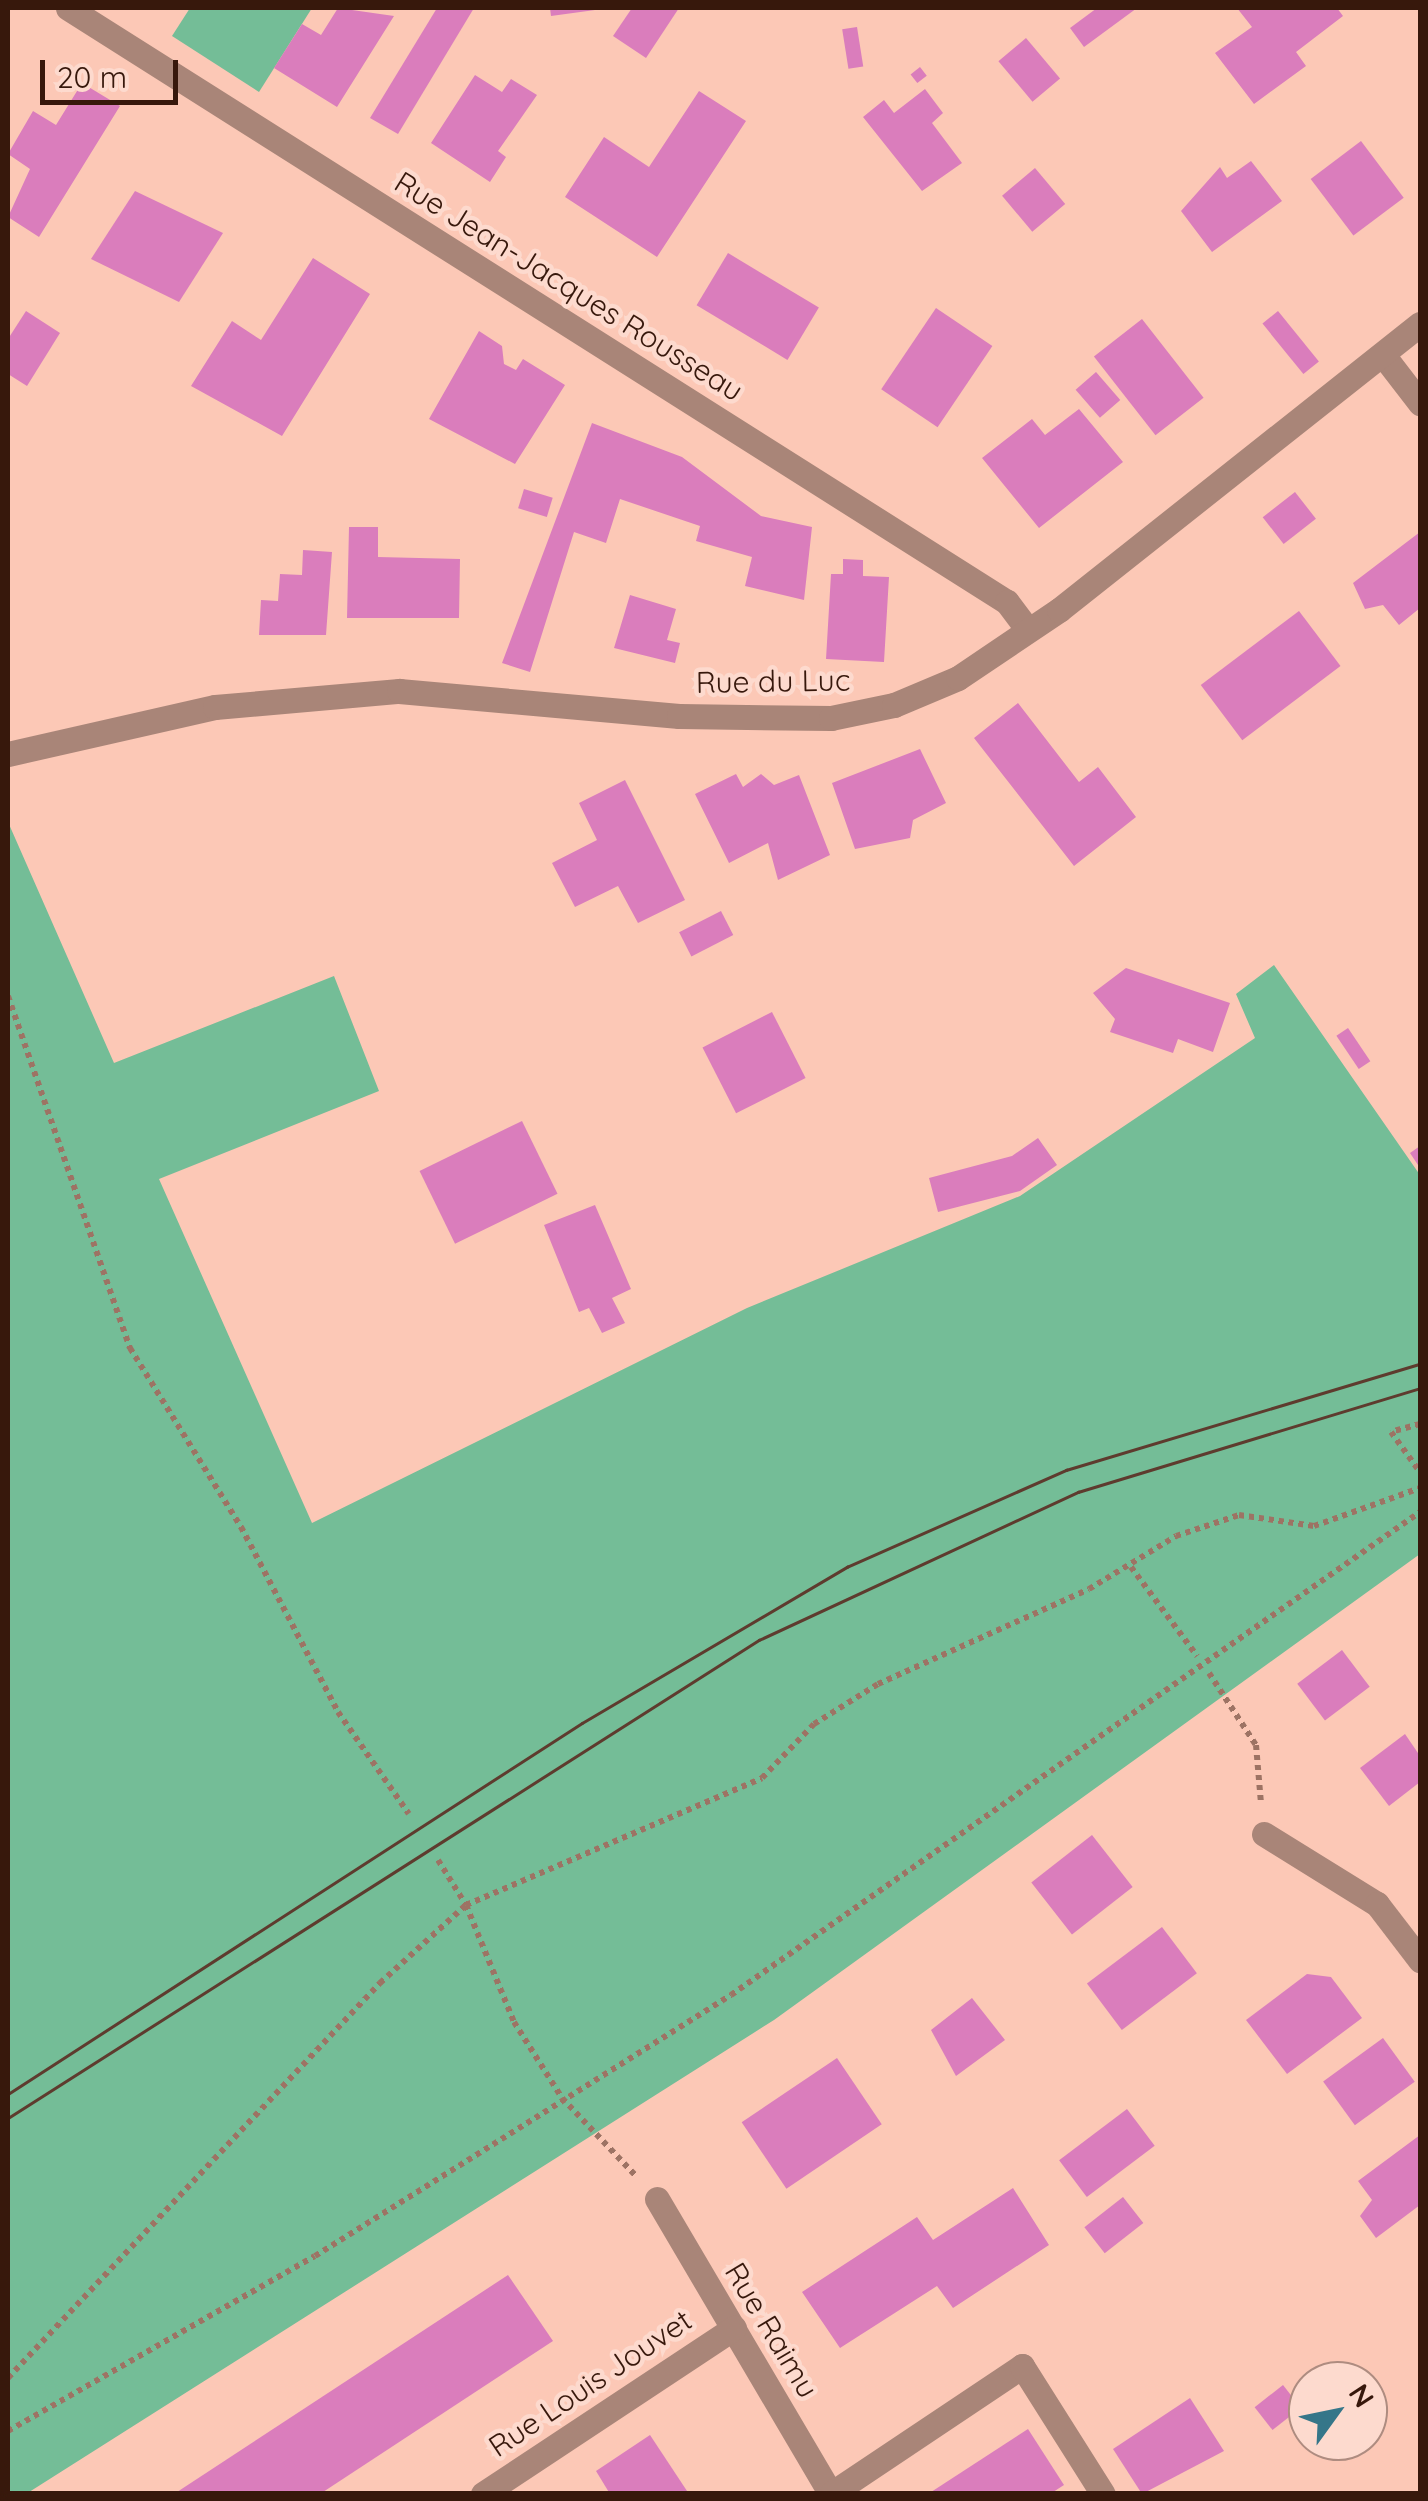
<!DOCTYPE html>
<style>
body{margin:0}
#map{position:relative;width:1428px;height:2501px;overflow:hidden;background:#fcc8b6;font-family:Quicksand,sans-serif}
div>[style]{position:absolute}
.green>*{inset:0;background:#74bd97}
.building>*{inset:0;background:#da7dbc;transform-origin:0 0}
.path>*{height:6px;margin-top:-3px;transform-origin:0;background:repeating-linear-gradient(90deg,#9d7364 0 5px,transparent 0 10px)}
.street>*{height:25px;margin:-12.5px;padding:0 12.5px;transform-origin:12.5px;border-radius:12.5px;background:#a98578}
.tram>*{height:2.5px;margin:-1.25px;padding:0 1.25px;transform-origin:1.25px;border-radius:1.25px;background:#5e3b2e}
span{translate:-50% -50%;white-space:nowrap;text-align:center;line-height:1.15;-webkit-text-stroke:9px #fddace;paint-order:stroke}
.street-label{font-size:30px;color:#37180c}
.frame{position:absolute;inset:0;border:10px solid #37180c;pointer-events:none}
.north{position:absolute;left:1288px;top:2361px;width:100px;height:100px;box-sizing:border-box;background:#fddace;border:2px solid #ae8c80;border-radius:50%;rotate:57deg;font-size:28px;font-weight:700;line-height:40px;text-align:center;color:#37180c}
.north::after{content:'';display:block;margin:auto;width:35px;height:45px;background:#357689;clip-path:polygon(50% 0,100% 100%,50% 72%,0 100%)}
.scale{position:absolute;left:40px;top:60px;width:138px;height:45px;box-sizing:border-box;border:5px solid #37180c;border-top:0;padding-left:12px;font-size:30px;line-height:35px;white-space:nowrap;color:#37180c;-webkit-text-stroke:8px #fddace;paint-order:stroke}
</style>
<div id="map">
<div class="green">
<i style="clip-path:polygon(190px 8px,312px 8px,259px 92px,172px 36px)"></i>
<i style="clip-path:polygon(8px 822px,114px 1063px,334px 976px,379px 1091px,159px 1179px,312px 1523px,747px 1308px,1020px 1196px,1255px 1038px,1236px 994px,1274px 965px,1420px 1175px,1420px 1554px,774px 2020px,26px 2494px,8px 2493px)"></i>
</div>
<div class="building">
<i style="clip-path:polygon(338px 8px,394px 16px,337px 107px,274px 68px,302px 24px,321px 35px)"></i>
<i style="clip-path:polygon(437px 8px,474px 8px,398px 134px,370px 118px)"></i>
<i style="clip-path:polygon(550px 8px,595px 8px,595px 10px,551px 16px)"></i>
<i style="clip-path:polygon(632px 8px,679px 8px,646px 58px,613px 36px)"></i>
<i style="clip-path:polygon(1097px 8px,1137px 8px,1084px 47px,1070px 28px)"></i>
<i style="clip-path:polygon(1237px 8px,1337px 8px,1343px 16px,1296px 52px,1306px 66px,1254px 104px,1215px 53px,1252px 27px)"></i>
<i style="left:857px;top:27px;width:40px;height:15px;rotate:81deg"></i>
<i style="left:1026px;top:38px;width:53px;height:36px;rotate:50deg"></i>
<i style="left:920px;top:67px;width:11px;height:12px;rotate:52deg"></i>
<i style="clip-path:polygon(475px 75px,502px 92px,511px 79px,537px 95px,498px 151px,506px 157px,490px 182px,431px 143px)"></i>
<i style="clip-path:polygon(82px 83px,120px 106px,39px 237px,8px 217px,30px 169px,8px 154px,33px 111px,56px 125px)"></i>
<i style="clip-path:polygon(925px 89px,943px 113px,932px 123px,962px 163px,922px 191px,863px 117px,884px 100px,894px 113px)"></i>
<i style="clip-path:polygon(699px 91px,746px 121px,657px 257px,565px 197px,604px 137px,649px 167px)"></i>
<i style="left:1361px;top:141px;width:71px;height:63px;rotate:53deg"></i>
<i style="clip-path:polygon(1251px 161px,1282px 201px,1212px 252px,1181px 211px,1220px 167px,1227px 178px)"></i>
<i style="left:1035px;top:168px;width:47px;height:43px;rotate:50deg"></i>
<i style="clip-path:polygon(135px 191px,223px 233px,179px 302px,91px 259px)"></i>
<i style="left:728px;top:253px;width:106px;height:61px;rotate:31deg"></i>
<i style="clip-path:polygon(313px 258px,370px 294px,282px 436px,191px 386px,232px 321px,261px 340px)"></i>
<i style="left:936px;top:308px;width:68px;height:98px;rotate:34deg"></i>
<i style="clip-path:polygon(26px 311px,60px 333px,27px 386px,8px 374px,8px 339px)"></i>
<i style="left:1278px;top:311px;width:65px;height:20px;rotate:51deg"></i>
<i style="left:1142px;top:319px;width:100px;height:61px;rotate:52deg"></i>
<i style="clip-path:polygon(479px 331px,502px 346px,504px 364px,516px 370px,523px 359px,565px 385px,515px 464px,429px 419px)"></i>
<i style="left:1096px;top:372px;width:37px;height:27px;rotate:49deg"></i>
<i style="clip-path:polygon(1079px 409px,1123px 462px,1039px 528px,982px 458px,1032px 419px,1045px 435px)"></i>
<i style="clip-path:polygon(592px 423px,682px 457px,761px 516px,812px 527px,804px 600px,745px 586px,752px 557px,696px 541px,700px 526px,620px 499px,606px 543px,574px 532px,530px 672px,502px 663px)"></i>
<i style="left:524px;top:489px;width:30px;height:20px;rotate:17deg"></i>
<i style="left:1295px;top:492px;width:34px;height:41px;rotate:52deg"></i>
<i style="clip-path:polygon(349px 527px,378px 527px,378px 557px,460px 559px,459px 618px,347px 618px)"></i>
<i style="clip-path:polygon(1420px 532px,1420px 608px,1399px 625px,1383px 605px,1365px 609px,1353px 583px)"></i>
<i style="clip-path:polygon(303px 550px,332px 552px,326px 635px,259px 635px,261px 600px,278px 601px,280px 574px,302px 575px)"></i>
<i style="clip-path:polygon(843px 559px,863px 560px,863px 576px,889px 577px,884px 662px,826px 659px,831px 574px,843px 574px)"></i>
<i style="clip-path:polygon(630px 595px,676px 609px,667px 640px,680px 643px,675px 663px,614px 648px)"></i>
<i style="left:1299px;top:611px;width:69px;height:123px;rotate:53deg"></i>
<i style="clip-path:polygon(1018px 703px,1079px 782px,1098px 767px,1136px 817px,1074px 866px,974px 738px)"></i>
<i style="clip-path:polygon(920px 749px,946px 803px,913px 820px,910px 838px,855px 849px,832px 783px)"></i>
<i style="clip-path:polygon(736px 774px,743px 787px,761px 774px,774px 785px,799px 775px,830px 855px,778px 880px,768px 843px,729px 863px,695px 794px)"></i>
<i style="clip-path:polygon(625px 780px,685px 900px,638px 923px,618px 886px,575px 907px,552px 863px,597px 840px,579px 803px)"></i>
<i style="left:721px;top:911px;width:27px;height:47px;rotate:63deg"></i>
<i style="clip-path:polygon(1126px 968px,1230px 1003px,1213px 1052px,1178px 1039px,1173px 1053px,1110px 1032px,1115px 1019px,1093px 993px)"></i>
<i style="left:772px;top:1012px;width:74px;height:78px;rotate:63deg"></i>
<i style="left:1348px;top:1028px;width:40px;height:14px;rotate:56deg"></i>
<i style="left:522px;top:1121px;width:81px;height:114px;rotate:64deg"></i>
<i style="clip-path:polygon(1038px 1138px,1057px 1165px,1020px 1191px,938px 1212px,929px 1178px,1012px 1156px)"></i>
<i style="clip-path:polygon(1420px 1146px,1420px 1168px,1410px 1153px)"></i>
<i style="clip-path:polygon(595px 1205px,631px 1289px,612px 1298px,625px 1323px,602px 1333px,589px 1308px,579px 1312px,544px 1225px)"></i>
<i style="left:1342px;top:1650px;width:46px;height:56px;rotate:53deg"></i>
<i style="clip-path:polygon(1405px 1734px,1420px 1756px,1420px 1782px,1389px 1806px,1360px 1768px)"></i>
<i style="left:1092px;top:1835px;width:66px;height:77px;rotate:52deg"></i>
<i style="left:1162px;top:1927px;width:58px;height:94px;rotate:53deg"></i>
<i style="clip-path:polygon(1307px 1974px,1331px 1977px,1362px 2018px,1287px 2074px,1246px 2020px)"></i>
<i style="clip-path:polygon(972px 1998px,1005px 2040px,956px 2076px,931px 2030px)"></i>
<i style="left:1383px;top:2038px;width:54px;height:74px;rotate:54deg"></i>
<i style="left:837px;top:2058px;width:80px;height:115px;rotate:56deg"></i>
<i style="left:1127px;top:2109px;width:46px;height:85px;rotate:53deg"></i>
<i style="clip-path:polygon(1420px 2135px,1420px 2205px,1376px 2238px,1360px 2216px,1372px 2200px,1358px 2181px)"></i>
<i style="clip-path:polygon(1013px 2188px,1049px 2245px,953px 2308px,937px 2286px,840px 2348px,802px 2292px,917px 2217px,933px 2240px)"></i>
<i style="left:1123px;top:2197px;width:33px;height:49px;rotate:52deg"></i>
<i style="clip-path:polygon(508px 2275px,553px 2341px,320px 2494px,174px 2494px)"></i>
<i style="left:1283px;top:2385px;width:29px;height:36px;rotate:52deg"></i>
<i style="clip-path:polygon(1190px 2398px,1224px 2451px,1142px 2494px,1113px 2449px)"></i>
<i style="clip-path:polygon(1028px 2429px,1064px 2485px,1050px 2494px,928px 2494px)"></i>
<i style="clip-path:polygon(650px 2435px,689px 2494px,610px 2494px,596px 2471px)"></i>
</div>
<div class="path">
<i style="left:8px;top:996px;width:373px;rotate:70.9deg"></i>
<i style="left:130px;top:1348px;width:211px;rotate:58.2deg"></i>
<i style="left:241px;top:1527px;width:209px;rotate:62.3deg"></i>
<i style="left:338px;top:1712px;width:124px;rotate:55.2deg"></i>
<i style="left:1420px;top:1424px;width:30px;rotate:165deg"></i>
<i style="left:1391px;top:1432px;width:49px;rotate:54.1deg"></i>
<i style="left:1131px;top:1567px;width:111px;rotate:53.4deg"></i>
<i style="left:1209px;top:1673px;width:86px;rotate:56.9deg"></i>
<i style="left:1256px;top:1745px;width:58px;rotate:85.1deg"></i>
<i style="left:438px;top:1860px;width:53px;rotate:58.1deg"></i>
<i style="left:466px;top:1905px;width:126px;rotate:67.7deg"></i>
<i style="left:514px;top:2022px;width:90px;rotate:57.7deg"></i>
<i style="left:562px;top:2098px;width:108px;rotate:46.5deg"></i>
<i style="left:8px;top:2378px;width:543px;rotate:-46.72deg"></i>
<i style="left:380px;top:1983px;width:116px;rotate:-42.2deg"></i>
<i style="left:466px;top:1905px;width:322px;rotate:-23.2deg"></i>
<i style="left:762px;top:1778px;width:75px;rotate:-46.1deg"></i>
<i style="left:814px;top:1724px;width:75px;rotate:-32deg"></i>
<i style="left:878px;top:1684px;width:231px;rotate:-24.2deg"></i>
<i style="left:1089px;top:1589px;width:102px;rotate:-31.3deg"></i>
<i style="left:1176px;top:1536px;width:66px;rotate:-18.4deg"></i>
<i style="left:1239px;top:1515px;width:76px;rotate:8.3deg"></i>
<i style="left:1314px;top:1526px;width:113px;rotate:-19.7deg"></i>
<i style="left:8px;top:2431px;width:353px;rotate:-29.7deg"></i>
<i style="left:315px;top:2256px;width:491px;rotate:-32.1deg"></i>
<i style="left:731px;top:1995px;width:841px;rotate:-35.03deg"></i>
</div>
<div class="street">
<i style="left:68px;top:8px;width:1111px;rotate:32.32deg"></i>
<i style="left:1007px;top:602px;width:34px;rotate:53deg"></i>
<i style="left:1383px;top:355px;width:61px;rotate:52.4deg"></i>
<i style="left:8px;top:754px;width:212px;rotate:-12.8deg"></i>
<i style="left:215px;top:707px;width:185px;rotate:-5deg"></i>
<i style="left:399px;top:691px;width:281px;rotate:5.1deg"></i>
<i style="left:679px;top:716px;width:152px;rotate:0.8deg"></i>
<i style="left:831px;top:718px;width:64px;rotate:-11.7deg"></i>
<i style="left:894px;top:705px;width:69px;rotate:-22.9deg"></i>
<i style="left:958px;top:678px;width:122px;rotate:-34deg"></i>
<i style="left:1059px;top:610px;width:461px;rotate:-38.4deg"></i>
<i style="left:1264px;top:1834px;width:133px;rotate:31.8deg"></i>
<i style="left:1377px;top:1904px;width:71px;rotate:52.5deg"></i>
<i style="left:657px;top:2199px;width:342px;rotate:59.5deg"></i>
<i style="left:831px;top:2494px;width:230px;rotate:-33.8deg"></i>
<i style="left:1022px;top:2366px;width:151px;rotate:57.7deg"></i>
<i style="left:483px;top:2494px;width:301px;rotate:-33.5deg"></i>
</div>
<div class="tram">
<i style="left:8px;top:2094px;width:683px;rotate:-32.88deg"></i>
<i style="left:582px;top:1723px;width:308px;rotate:-30.5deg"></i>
<i style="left:847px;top:1567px;width:240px;rotate:-23.9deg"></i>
<i style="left:1066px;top:1470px;width:370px;rotate:-16.7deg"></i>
<i style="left:8px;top:2118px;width:890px;rotate:-32.48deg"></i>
<i style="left:759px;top:1640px;width:352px;rotate:-24.9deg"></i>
<i style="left:1078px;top:1492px;width:357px;rotate:-16.9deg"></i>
</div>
<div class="street-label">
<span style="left:569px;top:286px;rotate:32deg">Rue Jean-Jacques Rousseau</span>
<span style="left:773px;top:681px;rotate:-1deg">Rue du Luc</span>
<span style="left:772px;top:2330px;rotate:59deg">Rue Raimu</span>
<span style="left:590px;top:2383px;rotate:-34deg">Rue Louis Jouvet</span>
</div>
<div class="frame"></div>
<div class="north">N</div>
<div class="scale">20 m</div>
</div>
